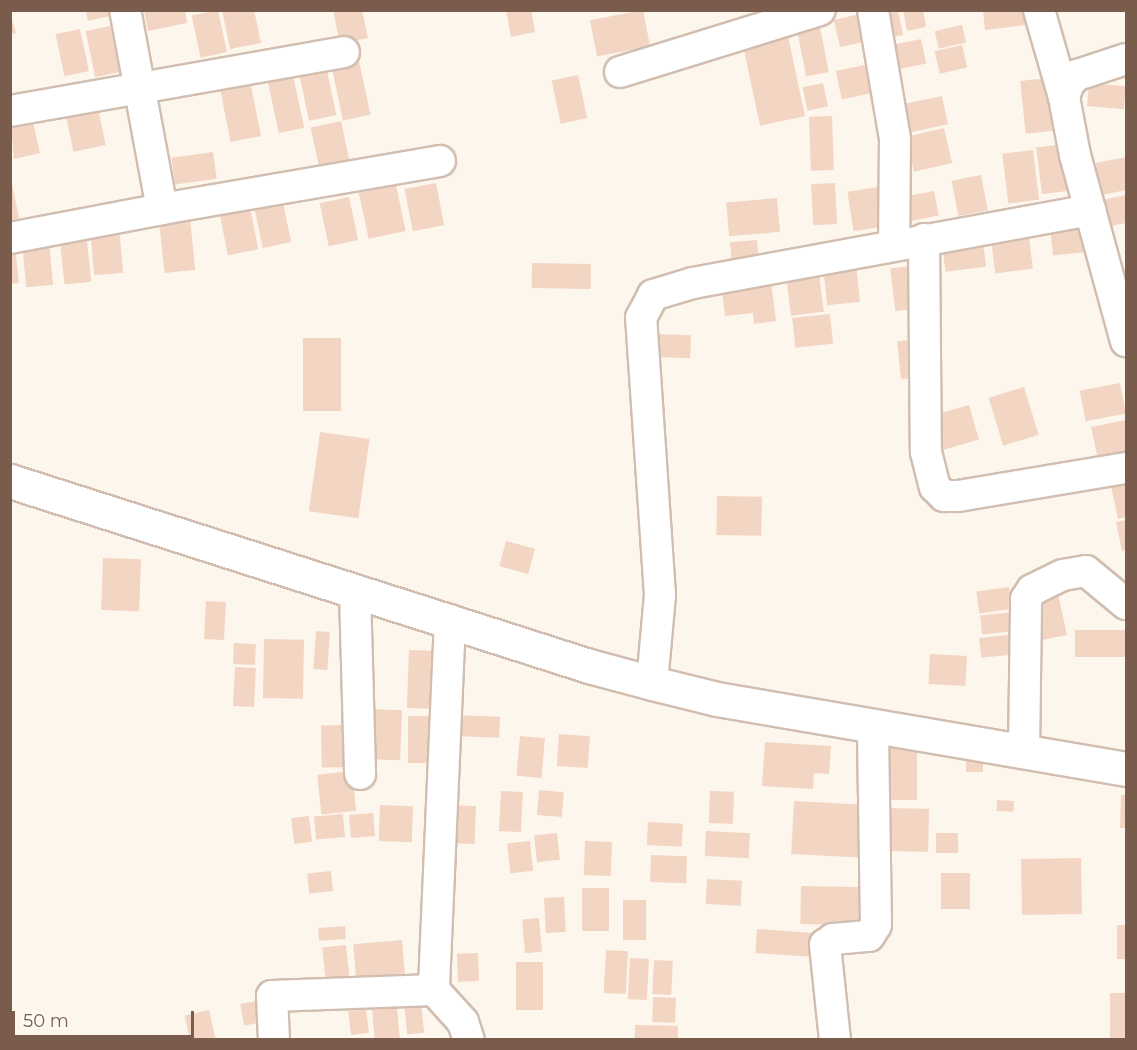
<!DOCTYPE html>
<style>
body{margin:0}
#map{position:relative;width:1137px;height:1050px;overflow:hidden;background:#fdf6ec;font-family:Montserrat,sans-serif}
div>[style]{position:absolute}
.building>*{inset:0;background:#f3d5c3;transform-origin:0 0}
.roads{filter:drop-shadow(2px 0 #d1beb0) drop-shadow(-2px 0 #d1beb0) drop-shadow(0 2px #d1beb0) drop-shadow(0 -2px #d1beb0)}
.minor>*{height:30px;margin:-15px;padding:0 15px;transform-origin:15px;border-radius:15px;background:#fff}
.secondary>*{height:33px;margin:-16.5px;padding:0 16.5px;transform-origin:16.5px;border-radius:16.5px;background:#fff}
span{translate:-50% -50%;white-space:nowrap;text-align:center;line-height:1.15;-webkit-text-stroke:5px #fffaf3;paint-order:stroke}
.frame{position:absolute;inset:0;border:12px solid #7a5c4d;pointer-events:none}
.scale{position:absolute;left:12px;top:1011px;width:182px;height:27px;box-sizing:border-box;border:3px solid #7a5c4d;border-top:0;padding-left:8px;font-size:18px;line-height:21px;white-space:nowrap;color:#7a5c4d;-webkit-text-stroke:4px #fffaf3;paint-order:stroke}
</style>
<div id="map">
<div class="building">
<i style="clip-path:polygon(86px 10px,113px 10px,114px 15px,88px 21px)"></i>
<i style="clip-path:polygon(144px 10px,185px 10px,187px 23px,148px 31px)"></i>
<i style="left:218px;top:10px;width:43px;height:27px;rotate:78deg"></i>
<i style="clip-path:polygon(222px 10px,254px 10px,261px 43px,230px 49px)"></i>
<i style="clip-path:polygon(333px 10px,362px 10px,368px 38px,340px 44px)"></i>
<i style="clip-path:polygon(506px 10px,531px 10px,535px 32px,511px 37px)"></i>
<i style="left:643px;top:10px;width:37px;height:54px;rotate:79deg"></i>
<i style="clip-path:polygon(881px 10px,898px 10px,903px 35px,887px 38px)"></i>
<i style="clip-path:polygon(903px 10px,923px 10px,926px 27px,907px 31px)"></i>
<i style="clip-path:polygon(983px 10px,1032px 10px,1033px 24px,985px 30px)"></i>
<i style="left:864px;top:13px;width:28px;height:31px;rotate:77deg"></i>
<i style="clip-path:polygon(10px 14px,16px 33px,10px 34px)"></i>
<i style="left:819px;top:22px;width:51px;height:23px;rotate:79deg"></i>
<i style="left:962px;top:25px;width:18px;height:28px;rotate:77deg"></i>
<i style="left:110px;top:26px;width:47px;height:25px;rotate:78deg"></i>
<i style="left:80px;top:29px;width:43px;height:25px;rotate:78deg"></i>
<i style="left:788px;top:36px;width:82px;height:46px;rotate:78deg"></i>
<i style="left:921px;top:39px;width:25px;height:33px;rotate:78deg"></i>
<i style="left:962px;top:45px;width:23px;height:28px;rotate:77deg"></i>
<i style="left:359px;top:61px;width:55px;height:28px;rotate:78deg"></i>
<i style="left:869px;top:64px;width:29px;height:34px;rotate:78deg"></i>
<i style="left:326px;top:66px;width:50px;height:28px;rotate:78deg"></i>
<i style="left:293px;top:75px;width:54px;height:26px;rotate:78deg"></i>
<i style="left:578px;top:75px;width:44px;height:27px;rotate:78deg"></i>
<i style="left:1048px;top:78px;width:53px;height:28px;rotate:84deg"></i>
<i style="left:823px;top:83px;width:24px;height:21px;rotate:78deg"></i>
<i style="left:1089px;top:83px;width:37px;height:23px;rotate:5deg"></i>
<i style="left:251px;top:85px;width:52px;height:31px;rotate:79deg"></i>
<i style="left:942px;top:96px;width:29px;height:45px;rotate:78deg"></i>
<i style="left:96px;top:99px;width:47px;height:33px;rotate:78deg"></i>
<i style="clip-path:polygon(30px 109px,40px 153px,14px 159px,10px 113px)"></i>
<i style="left:832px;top:116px;width:54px;height:23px;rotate:88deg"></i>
<i style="left:341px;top:121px;width:44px;height:31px;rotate:78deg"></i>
<i style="left:944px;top:128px;width:36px;height:39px;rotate:77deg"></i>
<i style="left:1064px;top:144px;width:47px;height:28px;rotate:83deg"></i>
<i style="left:1033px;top:150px;width:50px;height:31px;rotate:83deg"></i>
<i style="left:213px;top:152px;width:27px;height:42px;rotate:82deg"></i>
<i style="clip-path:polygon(1126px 157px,1126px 190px,1102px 195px,1096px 163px)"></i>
<i style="left:981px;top:175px;width:36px;height:30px;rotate:79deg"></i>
<i style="left:436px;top:183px;width:43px;height:32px;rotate:79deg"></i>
<i style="left:835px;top:183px;width:41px;height:24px;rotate:87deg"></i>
<i style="clip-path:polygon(12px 184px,19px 218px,10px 220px,10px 185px)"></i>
<i style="left:396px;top:185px;width:47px;height:38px;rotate:78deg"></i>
<i style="left:878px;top:187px;width:40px;height:31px;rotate:81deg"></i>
<i style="left:934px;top:191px;width:25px;height:28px;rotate:79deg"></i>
<i style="left:281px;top:194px;width:49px;height:29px;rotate:78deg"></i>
<i style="clip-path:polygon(1126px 195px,1126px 223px,1107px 227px,1102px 200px)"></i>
<i style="left:349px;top:197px;width:44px;height:30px;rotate:78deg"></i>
<i style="left:777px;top:198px;width:34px;height:51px;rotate:85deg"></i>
<i style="left:250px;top:207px;width:43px;height:31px;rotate:79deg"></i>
<i style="left:190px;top:219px;width:51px;height:31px;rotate:84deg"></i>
<i style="left:1086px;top:225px;width:27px;height:36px;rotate:84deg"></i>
<i style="left:119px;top:226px;width:47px;height:29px;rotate:85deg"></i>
<i style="left:86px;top:231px;width:51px;height:27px;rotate:84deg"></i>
<i style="left:1029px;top:237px;width:32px;height:38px;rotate:83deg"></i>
<i style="left:49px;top:239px;width:46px;height:27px;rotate:85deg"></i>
<i style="left:757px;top:240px;width:24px;height:27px;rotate:85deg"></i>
<i style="left:983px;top:241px;width:26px;height:41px;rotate:83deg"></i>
<i style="clip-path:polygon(10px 247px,15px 247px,19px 283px,10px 284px)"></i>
<i style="left:532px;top:263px;width:59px;height:25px;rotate:1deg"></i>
<i style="left:856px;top:264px;width:38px;height:33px;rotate:84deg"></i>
<i style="left:910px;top:266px;width:43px;height:20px;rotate:83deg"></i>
<i style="left:819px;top:273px;width:39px;height:33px;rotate:83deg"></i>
<i style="clip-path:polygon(771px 281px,776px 321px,754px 324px,753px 313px,725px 316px,721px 284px)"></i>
<i style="left:830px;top:314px;width:30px;height:38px;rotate:84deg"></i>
<i style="left:653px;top:334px;width:38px;height:23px;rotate:2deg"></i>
<i style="left:303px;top:338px;width:38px;height:73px"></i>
<i style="left:920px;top:339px;width:38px;height:23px;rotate:84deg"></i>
<i style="left:1120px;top:383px;width:31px;height:41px;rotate:79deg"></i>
<i style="left:1024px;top:387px;width:50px;height:37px;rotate:73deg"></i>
<i style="left:969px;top:405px;width:36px;height:41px;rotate:74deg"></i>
<i style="clip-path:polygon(1126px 420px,1126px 458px,1099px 463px,1091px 427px)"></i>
<i style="left:320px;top:432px;width:50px;height:80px;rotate:8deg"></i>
<i style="clip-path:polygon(1126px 479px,1126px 517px,1118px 519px,1110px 482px)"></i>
<i style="left:717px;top:496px;width:45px;height:39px;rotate:1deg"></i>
<i style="clip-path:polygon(1126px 520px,1126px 550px,1122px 551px,1116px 522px)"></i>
<i style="left:506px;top:541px;width:30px;height:26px;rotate:15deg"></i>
<i style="left:103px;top:558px;width:38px;height:52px;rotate:2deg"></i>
<i style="clip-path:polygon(1056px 585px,1067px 635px,1037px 641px,1030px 601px)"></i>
<i style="left:1009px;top:587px;width:22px;height:33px;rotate:82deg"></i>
<i style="left:206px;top:601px;width:20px;height:38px;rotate:3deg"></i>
<i style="left:1014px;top:612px;width:19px;height:34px;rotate:84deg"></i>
<i style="left:1126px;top:630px;width:27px;height:51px;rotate:90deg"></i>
<i style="left:316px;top:631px;width:14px;height:38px;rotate:4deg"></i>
<i style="left:1017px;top:634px;width:20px;height:38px;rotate:84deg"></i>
<i style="left:264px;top:639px;width:40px;height:59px;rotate:1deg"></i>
<i style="left:234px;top:643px;width:22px;height:21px;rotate:3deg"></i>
<i style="left:409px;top:650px;width:23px;height:58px;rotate:2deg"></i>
<i style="left:930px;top:654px;width:37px;height:30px;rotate:3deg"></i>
<i style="left:235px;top:667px;width:21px;height:39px;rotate:3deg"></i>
<i style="left:364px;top:709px;width:38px;height:50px;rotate:2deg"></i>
<i style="left:453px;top:715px;width:47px;height:21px;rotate:2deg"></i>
<i style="left:408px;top:716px;width:22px;height:47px"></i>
<i style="left:350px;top:725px;width:42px;height:29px;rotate:89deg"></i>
<i style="left:559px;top:734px;width:31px;height:32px;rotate:4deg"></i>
<i style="left:520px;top:736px;width:25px;height:40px;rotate:5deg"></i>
<i style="clip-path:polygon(765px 742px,831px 746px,829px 774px,814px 773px,813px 789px,762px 786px)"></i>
<i style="left:881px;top:743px;width:36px;height:57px"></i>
<i style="left:966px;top:754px;width:17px;height:18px"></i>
<i style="left:352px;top:771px;width:40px;height:35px;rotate:84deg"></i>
<i style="left:539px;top:790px;width:25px;height:25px;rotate:5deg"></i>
<i style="left:501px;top:791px;width:22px;height:40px;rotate:3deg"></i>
<i style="left:710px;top:791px;width:24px;height:32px;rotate:2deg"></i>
<i style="clip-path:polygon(1121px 795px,1126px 795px,1126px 828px,1120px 828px)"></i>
<i style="left:997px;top:800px;width:17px;height:11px;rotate:3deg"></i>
<i style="left:794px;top:801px;width:79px;height:53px;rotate:3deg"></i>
<i style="left:380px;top:805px;width:33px;height:36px;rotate:2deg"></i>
<i style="left:444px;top:805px;width:32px;height:38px;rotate:2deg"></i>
<i style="left:880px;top:808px;width:49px;height:43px;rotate:1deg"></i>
<i style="left:373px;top:813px;width:23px;height:24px;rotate:85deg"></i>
<i style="left:343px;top:814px;width:23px;height:29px;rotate:85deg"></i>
<i style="left:309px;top:816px;width:26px;height:18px;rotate:83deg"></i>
<i style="left:648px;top:822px;width:35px;height:23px;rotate:3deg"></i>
<i style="left:706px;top:831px;width:44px;height:25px;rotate:3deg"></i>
<i style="left:557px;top:833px;width:27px;height:23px;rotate:84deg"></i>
<i style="left:936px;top:833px;width:22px;height:20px"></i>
<i style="left:530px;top:841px;width:30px;height:23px;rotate:84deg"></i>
<i style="left:585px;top:841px;width:27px;height:34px;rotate:2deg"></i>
<i style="left:651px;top:855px;width:36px;height:27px;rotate:2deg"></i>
<i style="left:1081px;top:858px;width:56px;height:60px;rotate:89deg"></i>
<i style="left:331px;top:871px;width:20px;height:24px;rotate:84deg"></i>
<i style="left:941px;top:873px;width:29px;height:36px"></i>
<i style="left:707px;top:879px;width:35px;height:25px;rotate:3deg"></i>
<i style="left:801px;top:886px;width:69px;height:38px;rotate:1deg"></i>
<i style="left:582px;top:888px;width:27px;height:43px"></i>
<i style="left:564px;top:897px;width:35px;height:20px;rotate:87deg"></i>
<i style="left:623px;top:900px;width:23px;height:40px"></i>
<i style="left:539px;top:918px;width:34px;height:17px;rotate:85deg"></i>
<i style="left:1117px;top:925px;width:9px;height:34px"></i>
<i style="left:345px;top:926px;width:13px;height:27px;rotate:86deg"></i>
<i style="left:757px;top:929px;width:56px;height:24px;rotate:4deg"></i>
<i style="left:402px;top:940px;width:36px;height:49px;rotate:85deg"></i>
<i style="left:346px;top:945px;width:31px;height:24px;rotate:84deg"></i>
<i style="left:606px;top:950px;width:22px;height:43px;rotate:3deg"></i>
<i style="left:478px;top:953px;width:28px;height:21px;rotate:88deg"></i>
<i style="left:630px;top:958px;width:19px;height:41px;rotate:3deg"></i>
<i style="left:654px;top:960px;width:19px;height:34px;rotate:3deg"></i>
<i style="left:516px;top:962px;width:27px;height:48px"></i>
<i style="left:1110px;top:993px;width:16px;height:47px"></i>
<i style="left:653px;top:997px;width:23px;height:25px;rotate:2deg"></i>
<i style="left:257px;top:1001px;width:22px;height:17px;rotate:80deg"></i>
<i style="left:421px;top:1003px;width:30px;height:17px;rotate:84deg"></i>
<i style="left:397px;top:1007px;width:32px;height:25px;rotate:85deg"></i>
<i style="left:366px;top:1009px;width:24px;height:18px;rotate:83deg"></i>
<i style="left:209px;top:1010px;width:28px;height:25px;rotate:77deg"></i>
<i style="left:635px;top:1025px;width:43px;height:15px;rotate:1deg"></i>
</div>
<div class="roads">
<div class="minor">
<i style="left:873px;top:10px;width:131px;rotate:80.3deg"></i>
<i style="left:895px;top:139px;width:106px;rotate:90.5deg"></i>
<i style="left:1039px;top:10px;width:91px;rotate:74deg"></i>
<i style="left:1126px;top:59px;width:52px;rotate:161.9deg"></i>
<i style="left:1077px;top:75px;width:11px;rotate:135deg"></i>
<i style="left:1069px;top:83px;width:15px;rotate:110deg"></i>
<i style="left:1064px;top:97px;width:59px;rotate:79.3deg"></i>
<i style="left:1075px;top:155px;width:193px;rotate:74.7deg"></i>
<i style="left:620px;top:72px;width:209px;rotate:-17.2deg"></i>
<i style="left:10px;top:111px;width:339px;rotate:-10deg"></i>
<i style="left:162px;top:209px;width:282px;rotate:-9.8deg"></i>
<i style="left:10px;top:238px;width:155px;rotate:-10.8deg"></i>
<i style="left:162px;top:209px;width:202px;rotate:-100.5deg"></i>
<i style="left:924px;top:239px;width:213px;rotate:89.5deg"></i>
<i style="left:926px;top:452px;width:36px;rotate:76deg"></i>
<i style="left:935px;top:487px;width:13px;rotate:45deg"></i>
<i style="left:944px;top:496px;width:14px"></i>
<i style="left:958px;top:496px;width:170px;rotate:-9.5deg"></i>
<i style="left:355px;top:592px;width:182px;rotate:88.4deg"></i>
<i style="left:450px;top:620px;width:370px;rotate:92.5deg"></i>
<i style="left:434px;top:990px;width:43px;rotate:47.8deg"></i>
<i style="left:463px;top:1022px;width:19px;rotate:72deg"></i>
<i style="left:652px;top:683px;width:88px;rotate:-84.8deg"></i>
<i style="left:660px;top:595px;width:278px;rotate:-93.9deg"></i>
<i style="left:641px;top:318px;width:26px;rotate:-62deg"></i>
<i style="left:653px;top:295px;width:42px;rotate:-16.7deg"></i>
<i style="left:693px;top:283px;width:404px;rotate:-10.4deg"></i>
<i style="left:1024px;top:751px;width:152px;rotate:-89.2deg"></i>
<i style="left:1026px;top:599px;width:11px;rotate:-56deg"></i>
<i style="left:1032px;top:590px;width:34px;rotate:-26deg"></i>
<i style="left:1063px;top:575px;width:23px;rotate:-10deg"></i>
<i style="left:1086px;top:571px;width:52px;rotate:39.5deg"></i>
<i style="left:274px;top:1040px;width:44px;rotate:-92.6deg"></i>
<i style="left:272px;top:996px;width:162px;rotate:-2.1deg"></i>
<i style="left:835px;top:1040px;width:96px;rotate:-96deg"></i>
<i style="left:825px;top:945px;width:10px;rotate:-37deg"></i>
<i style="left:833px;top:939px;width:36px;rotate:-5deg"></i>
<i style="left:869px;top:936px;width:13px;rotate:-58deg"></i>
<i style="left:876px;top:925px;width:198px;rotate:-90.9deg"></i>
</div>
<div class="secondary">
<i style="left:10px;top:481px;width:608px;rotate:17.72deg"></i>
<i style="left:589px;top:666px;width:65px;rotate:15.1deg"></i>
<i style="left:652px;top:683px;width:67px;rotate:13.8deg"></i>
<i style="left:717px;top:699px;width:415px;rotate:9.7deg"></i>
</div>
</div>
<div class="frame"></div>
<div class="scale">50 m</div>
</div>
